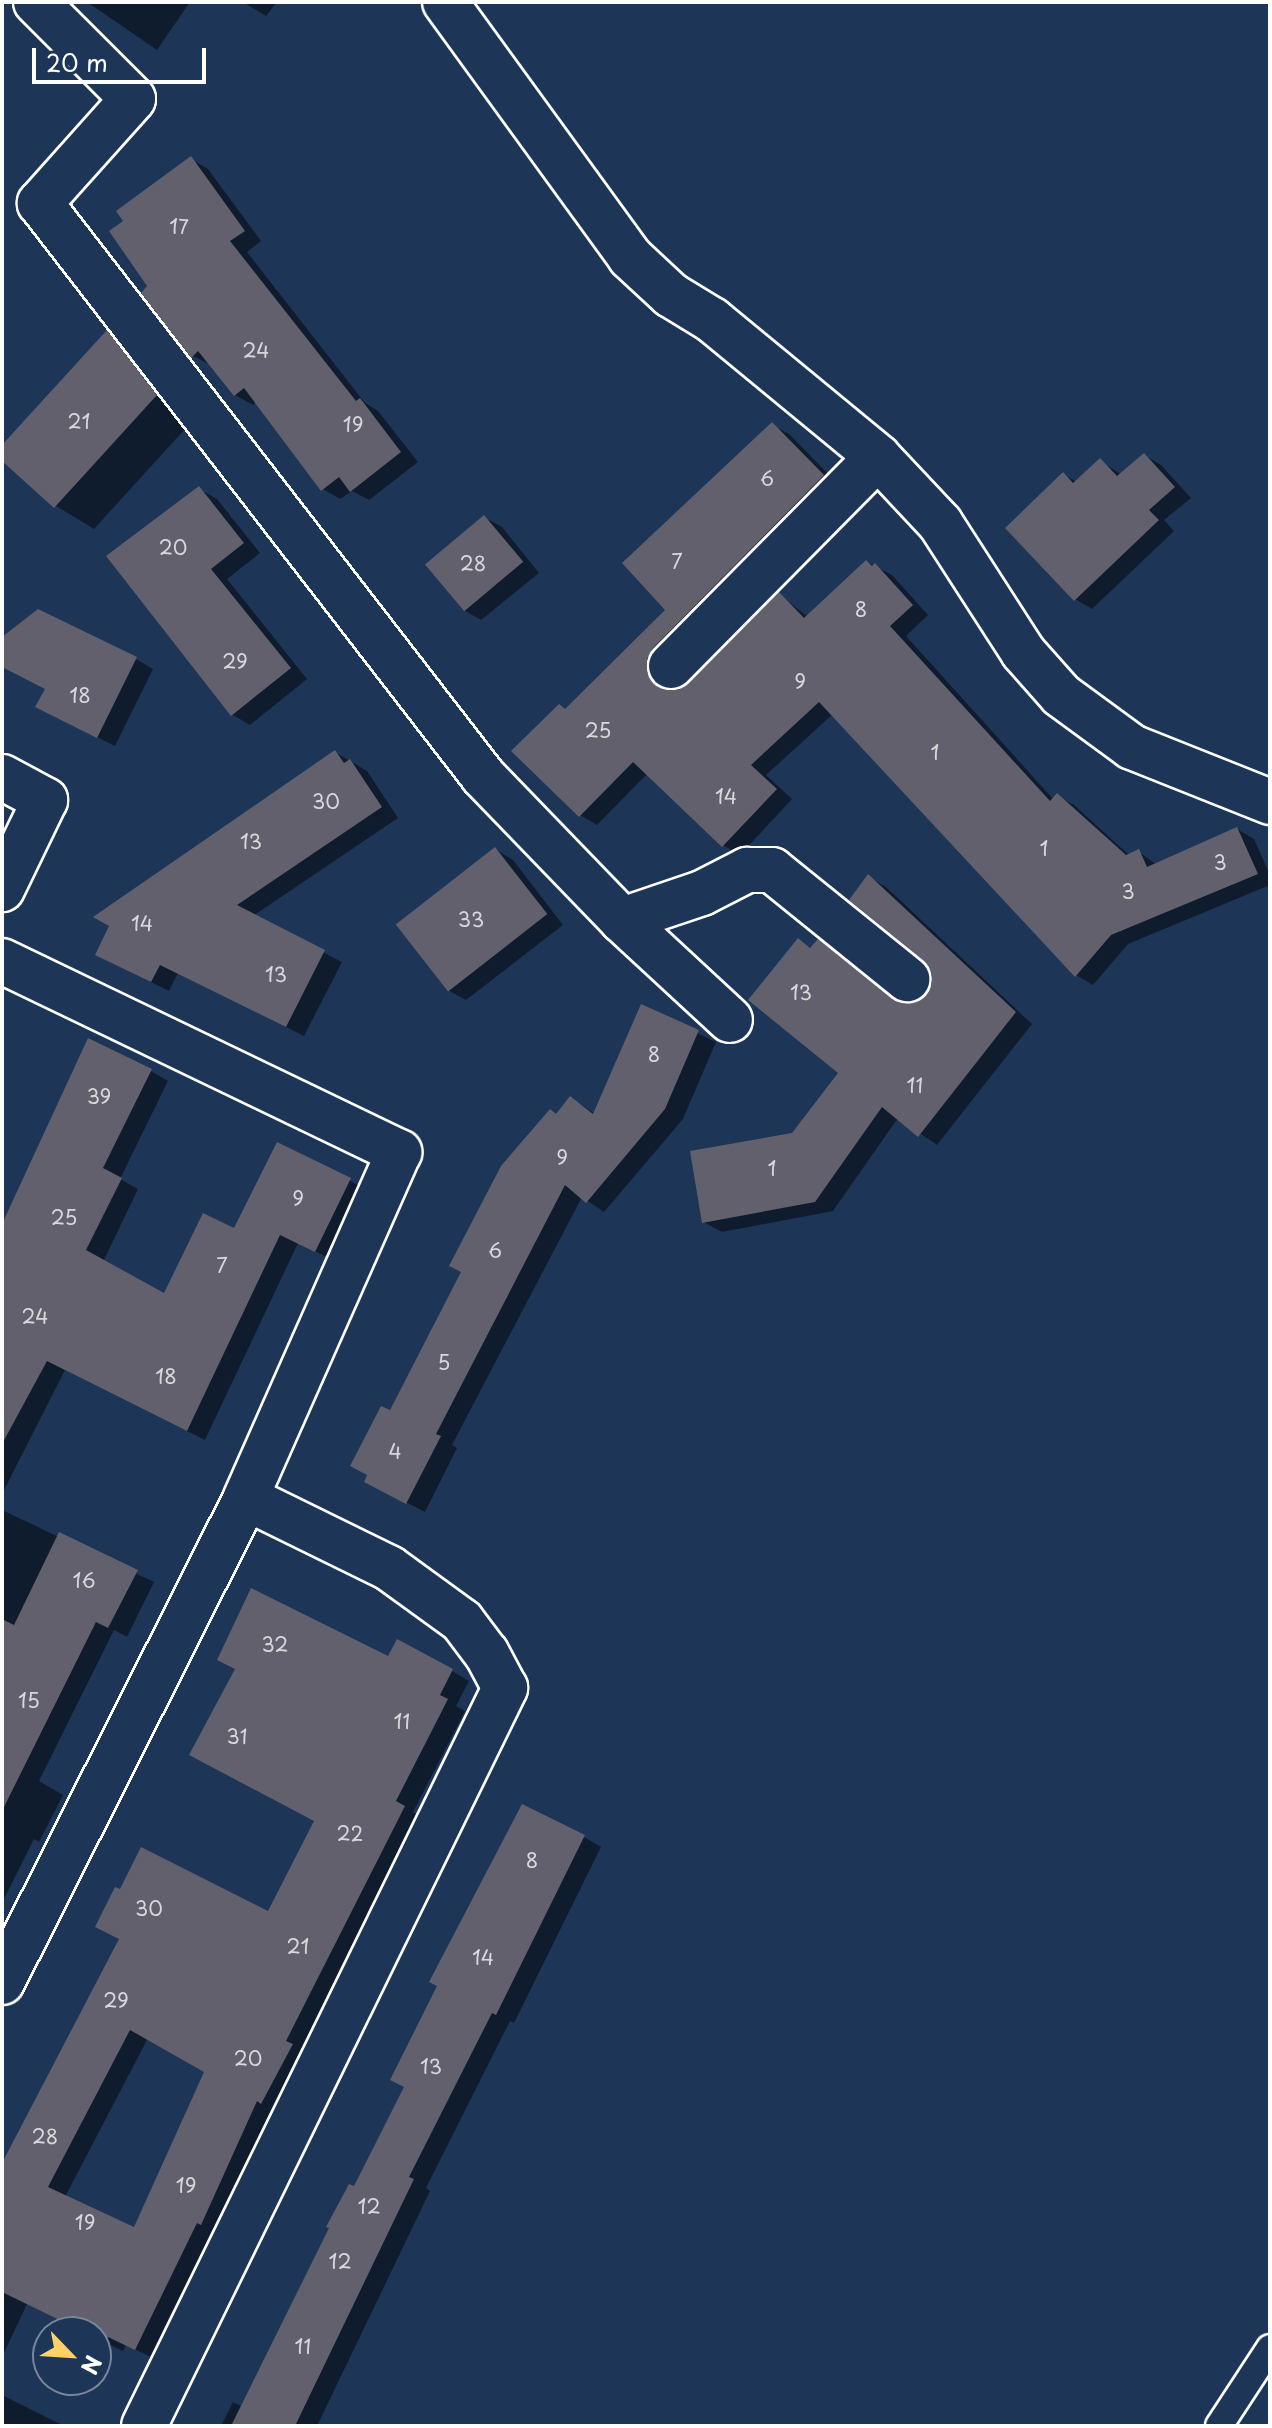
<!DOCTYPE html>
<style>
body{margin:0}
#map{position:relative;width:1272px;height:2428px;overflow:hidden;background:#1d3557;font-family:"Playpen Sans",sans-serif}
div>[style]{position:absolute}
.shadow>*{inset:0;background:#0007}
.building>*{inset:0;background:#63606e;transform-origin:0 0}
.roads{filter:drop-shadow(2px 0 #fff) drop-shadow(-2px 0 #fff) drop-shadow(0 2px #fff) drop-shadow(0 -2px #fff)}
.lane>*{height:26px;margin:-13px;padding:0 13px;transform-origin:13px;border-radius:13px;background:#1d3557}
.street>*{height:44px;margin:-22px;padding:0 22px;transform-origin:22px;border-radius:22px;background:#1d3557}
span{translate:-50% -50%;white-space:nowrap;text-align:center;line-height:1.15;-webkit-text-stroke:8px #1d3557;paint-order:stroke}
.number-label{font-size:20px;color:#d8d7db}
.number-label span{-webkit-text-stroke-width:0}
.frame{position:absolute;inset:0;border:4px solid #fff;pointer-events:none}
.north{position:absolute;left:32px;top:2316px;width:80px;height:80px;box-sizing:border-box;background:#1d3557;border:2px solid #77869a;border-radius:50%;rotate:115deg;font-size:22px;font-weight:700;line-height:32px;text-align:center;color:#fff}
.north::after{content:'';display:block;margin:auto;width:28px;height:36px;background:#ffd166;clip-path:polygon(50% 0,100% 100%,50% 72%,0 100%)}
.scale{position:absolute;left:32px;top:48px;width:174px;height:36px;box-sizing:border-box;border:4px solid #fff;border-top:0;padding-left:10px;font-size:24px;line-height:28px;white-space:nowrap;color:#fff;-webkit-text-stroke:6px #1d3557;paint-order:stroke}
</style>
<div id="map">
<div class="shadow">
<i style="clip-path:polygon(87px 2px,190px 2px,157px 50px)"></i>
<i style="clip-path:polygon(243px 2px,277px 2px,266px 16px)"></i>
<i style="clip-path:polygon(191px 159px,208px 169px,261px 241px,247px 252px,365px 403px,378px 411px,418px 462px,369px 500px,352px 491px,340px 499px,323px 489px,256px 402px,253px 405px,235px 395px,211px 365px,193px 356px,150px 286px)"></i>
<i style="clip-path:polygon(107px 333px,146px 355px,195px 418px,94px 529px,56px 506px,2px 458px,2px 448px)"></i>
<i style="clip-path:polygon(772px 425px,789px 434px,839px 485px,663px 683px,668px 692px,689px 686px,780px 595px,808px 617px,867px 562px,892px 575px,928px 615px,906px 636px,1054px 800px,1057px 796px,1074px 805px,1130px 856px,1139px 852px,1157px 865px,1237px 829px,1254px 839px,1270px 875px,1270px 885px,1128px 944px,1093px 985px,1076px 975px,833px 714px,766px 775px,792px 799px,740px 855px,723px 845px,648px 773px,597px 825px,580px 815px,566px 710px,668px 610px)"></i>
<i style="clip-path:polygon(1144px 455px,1161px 465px,1191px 498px,1164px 520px,1174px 531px,1092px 609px,1075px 599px,1064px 475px,1077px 482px,1100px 461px,1122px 475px)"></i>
<i style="clip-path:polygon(199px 489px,217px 499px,260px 553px,227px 579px,307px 679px,250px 725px,233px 715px,108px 556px)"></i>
<i style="clip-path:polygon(484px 517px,502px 527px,539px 573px,481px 620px,464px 610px)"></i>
<i style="clip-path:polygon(2px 640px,136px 659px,153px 669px,115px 746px,55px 716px,47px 689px,2px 666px)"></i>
<i style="clip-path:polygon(335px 752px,367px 771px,398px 818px,253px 916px,342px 962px,304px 1036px,178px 973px,169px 991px,97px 955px)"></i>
<i style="clip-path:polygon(495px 849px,513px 860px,563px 925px,466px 1000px,448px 990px)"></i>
<i style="clip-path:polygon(869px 877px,886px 887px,1032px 1024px,937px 1145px,898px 1118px,833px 1211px,722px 1232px,704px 1222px,793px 1135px,841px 1072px,798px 941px,813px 949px,818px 942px,835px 952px,906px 1005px,916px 1004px,928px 995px,934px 982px,932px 970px)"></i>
<i style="clip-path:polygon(642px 1007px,716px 1042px,683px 1119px,604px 1212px,582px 1197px,452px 1445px,457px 1448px,425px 1512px,384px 1491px,391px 1413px,557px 1115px,571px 1098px,595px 1114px)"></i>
<i style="clip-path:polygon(151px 1071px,168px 1081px,120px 1179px,138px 1189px,103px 1262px,165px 1296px,235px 1231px,278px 1145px,368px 1190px,333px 1260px,298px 1243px,205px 1440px,65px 1370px,2px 1494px,2px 1228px)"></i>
<i style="clip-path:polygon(2px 1510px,154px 1582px,127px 1637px,114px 1630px,39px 1781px,63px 1795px,39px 1842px,34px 1839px,2px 1903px)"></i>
<i style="clip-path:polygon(evenodd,389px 1658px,452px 1671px,469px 1681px,456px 1706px,465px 1711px,413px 1812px,421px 1817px,153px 2358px,126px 2345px,123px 2351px,96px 2338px,96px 2332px,85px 2332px,27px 2304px,2px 2357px,2px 2167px,37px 2096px,269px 1914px,317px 1821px,389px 1658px,148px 2038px,207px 2071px,135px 2230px,65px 2197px,148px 2038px)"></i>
<i style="clip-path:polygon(584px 1837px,601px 1847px,514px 2023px,510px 2021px,426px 2188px,430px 2191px,317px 2426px,221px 2426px,233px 2402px,243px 2407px,355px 2189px)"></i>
<i style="clip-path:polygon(2px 2395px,64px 2426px,2px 2426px)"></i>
</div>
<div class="building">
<i style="clip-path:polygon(191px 156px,245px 231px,230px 241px,356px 401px,360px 398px,401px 452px,350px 492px,339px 477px,321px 491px,244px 388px,234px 396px,198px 351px,191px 358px,141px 293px,147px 286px,109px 231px,123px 221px,116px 211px)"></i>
<i style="clip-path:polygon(107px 330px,157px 395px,54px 508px,2px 461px,2px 445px)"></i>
<i style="clip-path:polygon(772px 422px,824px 475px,653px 648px,647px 659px,647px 672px,654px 684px,665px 690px,678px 690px,688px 684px,779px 592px,804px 618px,866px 560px,872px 566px,875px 563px,913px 605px,890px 626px,1050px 801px,1057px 793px,1126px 855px,1139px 849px,1147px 867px,1237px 827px,1258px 874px,1111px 935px,1075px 977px,819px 702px,751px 765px,777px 789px,722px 847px,633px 762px,579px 817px,511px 751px,559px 704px,565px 709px,665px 610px,622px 563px)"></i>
<i style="clip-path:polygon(1144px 453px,1175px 487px,1149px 510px,1159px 520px,1074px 601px,1005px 528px,1063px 472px,1073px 483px,1100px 458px,1117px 476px)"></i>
<i style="clip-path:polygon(199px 486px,244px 543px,211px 569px,291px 668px,231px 716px,106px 556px)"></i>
<i style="left:484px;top:515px;width:61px;height:77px;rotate:50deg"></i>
<i style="clip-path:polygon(38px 609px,137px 657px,97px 738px,35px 707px,45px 689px,2px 667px,2px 637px)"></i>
<i style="clip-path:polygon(335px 750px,344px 763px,350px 759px,382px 807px,237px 905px,325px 950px,286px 1027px,160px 965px,151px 982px,95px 955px,109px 926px,93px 917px)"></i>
<i style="left:495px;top:847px;width:85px;height:126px;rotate:52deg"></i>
<i style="clip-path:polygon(868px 874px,1016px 1012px,918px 1137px,882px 1107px,815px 1202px,702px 1223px,690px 1151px,792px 1133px,838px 1073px,748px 1000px,798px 938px,810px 948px,818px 939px,902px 1003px,915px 1003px,927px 994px,932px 982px,931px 971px,923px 960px,849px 900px)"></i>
<i style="clip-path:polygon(641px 1004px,699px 1030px,665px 1109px,586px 1203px,565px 1185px,436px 1434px,441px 1436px,406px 1504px,364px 1482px,367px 1475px,350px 1466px,381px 1406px,390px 1410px,461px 1272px,449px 1266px,501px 1166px,550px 1109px,556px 1114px,570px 1096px,593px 1114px)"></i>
<i style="clip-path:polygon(88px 1038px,152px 1069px,103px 1168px,122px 1178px,86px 1250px,164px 1293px,203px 1213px,234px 1228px,277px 1142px,351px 1178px,315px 1252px,280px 1235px,187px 1431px,47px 1361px,2px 1444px,2px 1224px)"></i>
<i style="clip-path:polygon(59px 1532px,138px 1570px,108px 1628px,96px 1622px,2px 1811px,2px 1619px,14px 1625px)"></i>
<i style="clip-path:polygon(evenodd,251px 1588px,388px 1656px,397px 1639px,453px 1669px,440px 1695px,448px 1699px,396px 1801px,405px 1806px,286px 2041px,293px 2044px,261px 2104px,257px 2101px,201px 2225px,197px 2223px,135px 2350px,108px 2337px,105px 2342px,96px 2338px,96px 2332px,84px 2332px,2px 2292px,2px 2163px,119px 1939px,95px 1927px,115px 1887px,120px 1889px,141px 1847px,268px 1911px,314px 1821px,189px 1755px,235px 1669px,217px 1660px,251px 1588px,130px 2030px,204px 2072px,134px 2227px,48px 2187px,130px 2030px)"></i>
<i style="clip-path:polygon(522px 1804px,585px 1835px,496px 2015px,492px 2013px,409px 2177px,414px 2179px,295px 2426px,231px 2426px,329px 2228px,326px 2227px,349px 2184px,354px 2186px,404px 2087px,390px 2080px,437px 1986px,429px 1982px)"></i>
</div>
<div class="roads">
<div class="lane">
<i style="left:1219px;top:2426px;width:93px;rotate:-56.8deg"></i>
</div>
<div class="street">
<i style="left:36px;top:2px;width:137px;rotate:45deg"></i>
<i style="left:133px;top:99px;width:140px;rotate:131.8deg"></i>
<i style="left:40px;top:203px;width:724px;rotate:52.29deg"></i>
<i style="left:483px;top:776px;width:200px;rotate:46deg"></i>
<i style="left:622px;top:920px;width:147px;rotate:42.8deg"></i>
<i style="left:445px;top:2px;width:315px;rotate:54deg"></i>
<i style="left:630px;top:257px;width:56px;rotate:42.8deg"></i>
<i style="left:671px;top:295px;width:48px;rotate:31.4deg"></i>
<i style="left:712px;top:320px;width:215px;rotate:39.5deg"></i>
<i style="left:878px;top:457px;width:91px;rotate:46.8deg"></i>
<i style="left:940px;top:523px;width:153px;rotate:57.2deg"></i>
<i style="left:1023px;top:652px;width:57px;rotate:48.5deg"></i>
<i style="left:1061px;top:695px;width:88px;rotate:36.2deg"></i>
<i style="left:1132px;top:747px;width:149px;rotate:21.7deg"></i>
<i style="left:671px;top:666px;width:294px;rotate:-45.3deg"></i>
<i style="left:2px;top:777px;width:49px;rotate:28.1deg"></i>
<i style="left:45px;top:800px;width:99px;rotate:115.8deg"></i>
<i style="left:622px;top:920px;width:84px;rotate:-18.6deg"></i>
<i style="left:702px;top:893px;width:51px;rotate:-27.1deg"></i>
<i style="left:747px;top:870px;width:25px"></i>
<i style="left:772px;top:870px;width:174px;rotate:38.9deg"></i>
<i style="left:2px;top:961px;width:441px;rotate:25.7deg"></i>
<i style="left:399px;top:1152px;width:378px;rotate:113.9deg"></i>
<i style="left:246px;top:1498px;width:542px;rotate:116.75deg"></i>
<i style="left:144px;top:2426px;width:822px;rotate:-63.93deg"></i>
<i style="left:505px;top:1688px;width:40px;rotate:-118deg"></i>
<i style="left:486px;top:1653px;width:40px;rotate:-127deg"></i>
<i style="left:462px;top:1621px;width:90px;rotate:-144deg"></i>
<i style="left:389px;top:1568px;width:159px;rotate:-153.9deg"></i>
</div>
</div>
<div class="number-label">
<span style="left:179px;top:226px">17</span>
<span style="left:256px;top:350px">24</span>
<span style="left:79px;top:421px">21</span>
<span style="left:353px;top:424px">19</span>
<span style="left:767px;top:478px">6</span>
<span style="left:173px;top:547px">20</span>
<span style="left:677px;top:561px">7</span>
<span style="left:473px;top:563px">28</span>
<span style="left:861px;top:609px">8</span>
<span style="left:235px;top:661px">29</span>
<span style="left:800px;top:681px">9</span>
<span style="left:80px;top:695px">18</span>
<span style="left:598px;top:730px">25</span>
<span style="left:935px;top:752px">1</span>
<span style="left:726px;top:796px">14</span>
<span style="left:326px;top:801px">30</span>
<span style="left:251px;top:841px">13</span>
<span style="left:1044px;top:848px">1</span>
<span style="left:1220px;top:862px">3</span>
<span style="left:1128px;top:891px">3</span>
<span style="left:471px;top:919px">33</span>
<span style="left:142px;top:923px">14</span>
<span style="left:276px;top:974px">13</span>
<span style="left:801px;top:992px">13</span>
<span style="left:654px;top:1054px">8</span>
<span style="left:915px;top:1085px">11</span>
<span style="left:99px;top:1096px">39</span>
<span style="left:562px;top:1157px">9</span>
<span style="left:772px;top:1168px">1</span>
<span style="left:298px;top:1198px">9</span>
<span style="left:64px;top:1217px">25</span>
<span style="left:495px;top:1250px">6</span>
<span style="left:222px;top:1265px">7</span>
<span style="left:35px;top:1316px">24</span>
<span style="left:444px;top:1362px">5</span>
<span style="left:166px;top:1376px">18</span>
<span style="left:395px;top:1451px">4</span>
<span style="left:84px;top:1580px">16</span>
<span style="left:275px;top:1644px">32</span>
<span style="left:29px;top:1700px">15</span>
<span style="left:402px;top:1721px">11</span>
<span style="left:237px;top:1736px">31</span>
<span style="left:350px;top:1833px">22</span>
<span style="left:532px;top:1860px">8</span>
<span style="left:149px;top:1908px">30</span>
<span style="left:298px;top:1946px">21</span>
<span style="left:483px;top:1957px">14</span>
<span style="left:116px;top:2000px">29</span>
<span style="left:248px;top:2058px">20</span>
<span style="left:431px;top:2066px">13</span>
<span style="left:45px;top:2136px">28</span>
<span style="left:186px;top:2185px">19</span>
<span style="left:369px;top:2206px">12</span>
<span style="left:85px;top:2222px">19</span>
<span style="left:340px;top:2261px">12</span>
<span style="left:303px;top:2346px">11</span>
</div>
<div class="frame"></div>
<div class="north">N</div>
<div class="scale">20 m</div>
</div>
